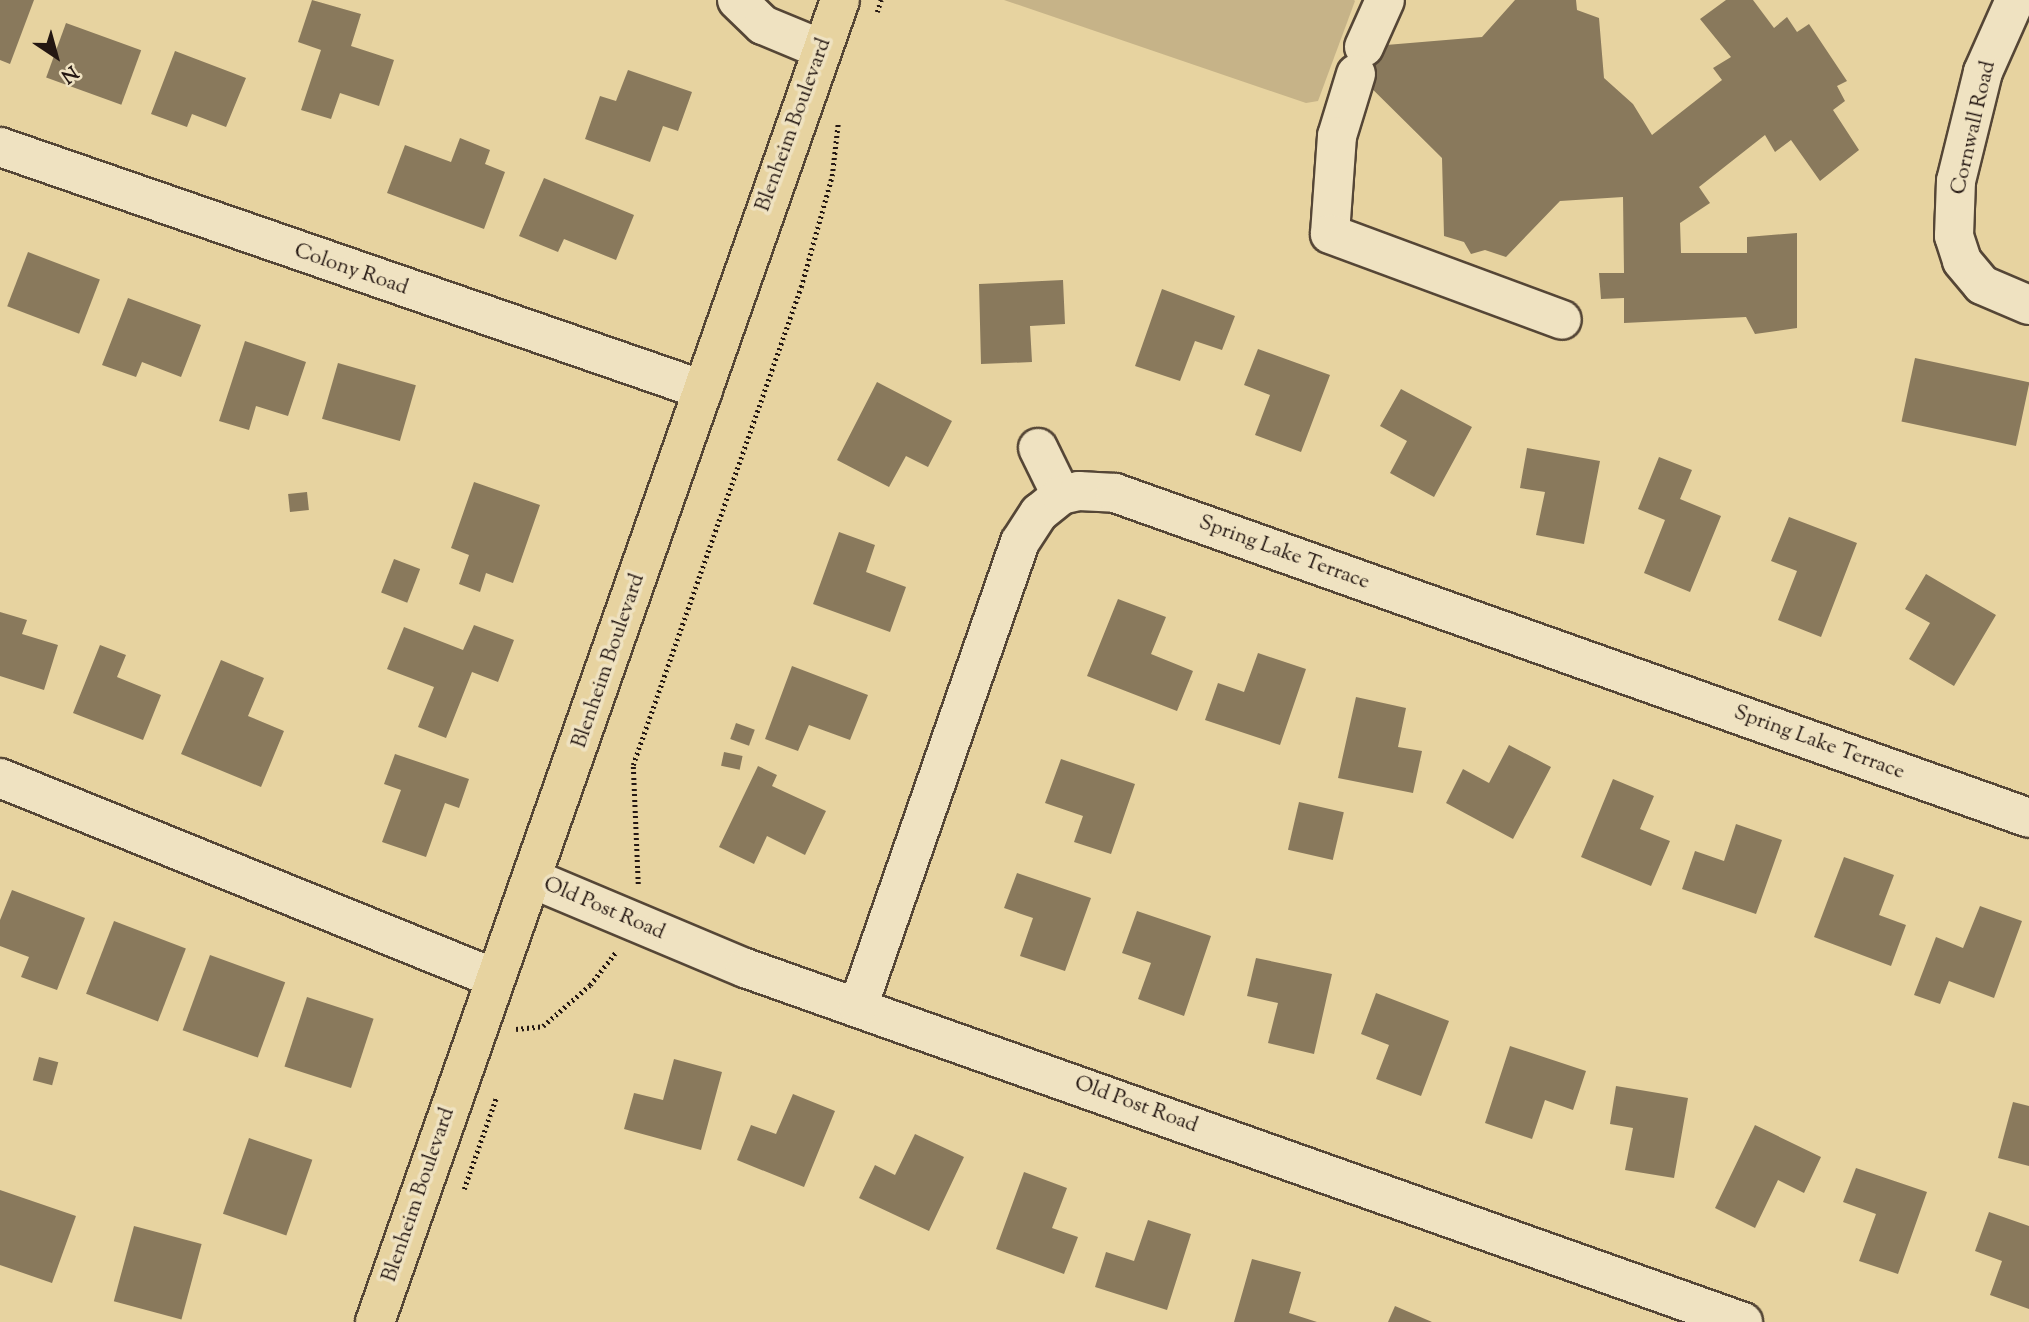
<!DOCTYPE html>
<style>
body{margin:0}
#map{position:relative;width:2029px;height:1322px;overflow:hidden;background:#e7d3a0;font-family:"Sorts Mill Goudy",serif}
div>[style]{position:absolute}
.green>*{inset:0;background:#c6b388}
.building>*{inset:0;background:#89795c;transform-origin:0 0}
.path>*{height:4.5px;margin-top:-2.25px;transform-origin:0;background:repeating-linear-gradient(90deg,#241712 0 2px,transparent 0 5.5px)}
.roads{filter:drop-shadow(2px 0 #554636) drop-shadow(-2px 0 #554636) drop-shadow(0 2px #554636) drop-shadow(0 -2px #554636)}
.minor>*{height:38px;margin:-19px;padding:0 19px;transform-origin:19px;border-radius:19px;background:#efe2c1}
.major>*{height:38px;margin:-19px;padding:0 19px;transform-origin:19px;border-radius:19px;background:#e7d3a0}
span{translate:-50% -50%;white-space:nowrap;text-align:center;line-height:1.15;-webkit-text-stroke:7px #efe2c1;paint-order:stroke}
.street-label{font-size:21px;color:#241712}
.north{position:absolute;left:21px;top:21px;width:70px;height:70px;-webkit-text-stroke:5px #efe2c1;paint-order:stroke;rotate:144deg;font-size:19px;font-weight:700;line-height:28px;text-align:center;color:#241712}
.north::after{content:'';display:block;margin:auto;width:24px;height:32px;background:#241712;clip-path:polygon(50% 0,100% 100%,50% 72%,0 100%)}
</style>
<div id="map">
<div class="green">
<i style="clip-path:polygon(1004px 0,1354px 0,1355px 1px,1318px 101px,1306px 103px)"></i>
</div>
<div class="building">
<i style="clip-path:polygon(0 0,34px 0,10px 64px,0 60px)"></i>
<i style="clip-path:polygon(312px 0,361px 14px,351px 46px,394px 60px,379px 106px,340px 93px,331px 119px,301px 110px,321px 50px,298px 42px)"></i>
<i style="clip-path:polygon(1515px 0,1576px 0,1577px 10px,1599px 18px,1604px 78px,1633px 104px,1652px 135px,1722px 80px,1713px 68px,1731px 57px,1700px 19px,1726px 0,1753px 0,1774px 28px,1787px 17px,1797px 32px,1809px 24px,1847px 81px,1837px 86px,1845px 101px,1833px 110px,1859px 150px,1820px 181px,1791px 140px,1775px 152px,1765px 135px,1699px 187px,1710px 203px,1680px 223px,1681px 253px,1747px 253px,1747px 237px,1797px 233px,1797px 328px,1755px 334px,1746px 317px,1624px 323px,1624px 298px,1601px 299px,1599px 273px,1624px 273px,1623px 197px,1560px 201px,1506px 257px,1485px 250px,1471px 254px,1464px 242px,1444px 236px,1442px 158px,1344px 61px,1350px 48px,1482px 37px)"></i>
<i style="left:66px;top:23px;width:80px;height:58px;rotate:20deg"></i>
<i style="clip-path:polygon(175px 51px,246px 78px,226px 127px,192px 114px,187px 127px,151px 114px)"></i>
<i style="clip-path:polygon(628px 70px,692px 92px,678px 131px,663px 126px,650px 162px,585px 139px,600px 96px,616px 101px)"></i>
<i style="clip-path:polygon(460px 138px,490px 150px,485px 164px,505px 172px,484px 229px,387px 193px,405px 145px,451px 162px)"></i>
<i style="clip-path:polygon(544px 178px,634px 215px,616px 260px,564px 239px,558px 252px,519px 236px)"></i>
<i style="left:28px;top:252px;width:77px;height:58px;rotate:21deg"></i>
<i style="clip-path:polygon(1063px 280px,1065px 324px,1030px 326px,1032px 362px,981px 364px,979px 284px)"></i>
<i style="clip-path:polygon(1162px 289px,1235px 316px,1222px 350px,1195px 341px,1180px 381px,1135px 366px)"></i>
<i style="clip-path:polygon(128px 298px,201px 325px,181px 377px,142px 362px,136px 377px,102px 365px)"></i>
<i style="clip-path:polygon(245px 341px,306px 362px,288px 416px,256px 406px,249px 430px,219px 421px)"></i>
<i style="clip-path:polygon(1258px 349px,1330px 375px,1301px 452px,1255px 435px,1270px 395px,1244px 385px)"></i>
<i style="left:1915px;top:358px;width:117px;height:65px;rotate:12deg"></i>
<i style="left:338px;top:363px;width:81px;height:58px;rotate:16deg"></i>
<i style="clip-path:polygon(877px 382px,952px 421px,928px 467px,906px 456px,889px 487px,837px 460px)"></i>
<i style="clip-path:polygon(1401px 389px,1472px 427px,1434px 497px,1390px 473px,1407px 441px,1380px 426px)"></i>
<i style="clip-path:polygon(1527px 448px,1600px 461px,1584px 544px,1536px 535px,1545px 492px,1520px 488px)"></i>
<i style="clip-path:polygon(1659px 457px,1692px 470px,1680px 499px,1721px 516px,1690px 592px,1644px 573px,1665px 520px,1638px 509px)"></i>
<i style="clip-path:polygon(474px 482px,540px 505px,513px 583px,486px 573px,480px 592px,459px 584px,469px 555px,451px 548px)"></i>
<i style="left:307px;top:492px;width:18px;height:19px;rotate:84deg"></i>
<i style="clip-path:polygon(1789px 517px,1857px 543px,1821px 637px,1778px 620px,1797px 571px,1771px 561px)"></i>
<i style="clip-path:polygon(839px 532px,875px 545px,866px 572px,906px 587px,890px 632px,813px 604px)"></i>
<i style="left:394px;top:559px;width:28px;height:36px;rotate:21deg"></i>
<i style="clip-path:polygon(1926px 574px,1996px 615px,1954px 686px,1909px 659px,1930px 623px,1905px 609px)"></i>
<i style="clip-path:polygon(1118px 599px,1166px 617px,1151px 654px,1193px 671px,1177px 711px,1087px 676px)"></i>
<i style="clip-path:polygon(0 612px,27px 620px,22px 634px,58px 645px,44px 690px,0 676px)"></i>
<i style="clip-path:polygon(474px 625px,514px 640px,498px 682px,472px 672px,446px 738px,418px 727px,434px 687px,387px 669px,404px 627px,463px 650px)"></i>
<i style="clip-path:polygon(100px 645px,126px 655px,117px 677px,161px 695px,143px 740px,73px 713px)"></i>
<i style="clip-path:polygon(1258px 653px,1306px 669px,1280px 745px,1205px 720px,1218px 683px,1244px 692px)"></i>
<i style="clip-path:polygon(221px 660px,264px 678px,248px 716px,284px 731px,261px 787px,181px 754px)"></i>
<i style="clip-path:polygon(792px 666px,868px 695px,850px 740px,809px 725px,798px 751px,765px 739px)"></i>
<i style="clip-path:polygon(1356px 697px,1406px 708px,1398px 747px,1422px 751px,1413px 793px,1338px 778px)"></i>
<i style="left:736px;top:723px;width:20px;height:17px;rotate:20deg"></i>
<i style="clip-path:polygon(1509px 745px,1551px 767px,1513px 839px,1446px 803px,1463px 769px,1489px 783px)"></i>
<i style="left:724px;top:752px;width:19px;height:14px;rotate:12deg"></i>
<i style="clip-path:polygon(395px 754px,469px 779px,459px 808px,445px 803px,426px 857px,382px 842px,401px 790px,384px 784px)"></i>
<i style="clip-path:polygon(1061px 759px,1135px 784px,1111px 854px,1074px 842px,1083px 816px,1045px 803px)"></i>
<i style="clip-path:polygon(758px 766px,777px 775px,772px 786px,826px 811px,805px 855px,767px 836px,754px 864px,719px 847px)"></i>
<i style="clip-path:polygon(1613px 779px,1654px 796px,1640px 829px,1670px 841px,1651px 886px,1581px 857px)"></i>
<i style="left:1299px;top:802px;width:46px;height:49px;rotate:13deg"></i>
<i style="clip-path:polygon(1736px 824px,1782px 840px,1756px 914px,1682px 889px,1695px 851px,1724px 861px)"></i>
<i style="clip-path:polygon(1844px 857px,1894px 875px,1879px 915px,1906px 925px,1891px 966px,1814px 937px)"></i>
<i style="clip-path:polygon(1017px 873px,1091px 898px,1065px 971px,1020px 956px,1033px 918px,1004px 908px)"></i>
<i style="clip-path:polygon(12px 890px,85px 918px,57px 990px,21px 977px,29px 957px,0 946px,0 920px)"></i>
<i style="clip-path:polygon(1980px 906px,2022px 921px,1994px 998px,1949px 981px,1940px 1004px,1914px 995px,1936px 937px,1963px 948px)"></i>
<i style="clip-path:polygon(1137px 911px,1211px 936px,1184px 1016px,1138px 999px,1151px 963px,1122px 953px)"></i>
<i style="left:114px;top:921px;width:77px;height:78px;rotate:21deg"></i>
<i style="left:210px;top:955px;width:80px;height:80px;rotate:20deg"></i>
<i style="clip-path:polygon(1256px 958px,1332px 974px,1314px 1054px,1268px 1043px,1278px 1003px,1247px 996px)"></i>
<i style="clip-path:polygon(1376px 993px,1449px 1021px,1421px 1096px,1376px 1079px,1389px 1045px,1361px 1034px)"></i>
<i style="left:307px;top:997px;width:70px;height:73px;rotate:18deg"></i>
<i style="clip-path:polygon(1510px 1046px,1586px 1071px,1573px 1110px,1545px 1100px,1532px 1139px,1485px 1123px)"></i>
<i style="left:39px;top:1057px;width:20px;height:24px;rotate:15deg"></i>
<i style="clip-path:polygon(674px 1059px,722px 1072px,701px 1150px,624px 1129px,634px 1093px,663px 1100px)"></i>
<i style="clip-path:polygon(1616px 1086px,1688px 1098px,1674px 1178px,1625px 1170px,1633px 1128px,1610px 1124px)"></i>
<i style="clip-path:polygon(793px 1094px,835px 1111px,804px 1187px,737px 1160px,751px 1125px,776px 1134px)"></i>
<i style="clip-path:polygon(2013px 1102px,2029px 1106px,2029px 1166px,1998px 1158px)"></i>
<i style="clip-path:polygon(1755px 1125px,1821px 1157px,1804px 1193px,1778px 1180px,1755px 1228px,1715px 1208px)"></i>
<i style="clip-path:polygon(915px 1134px,964px 1157px,929px 1231px,859px 1198px,875px 1165px,895px 1175px)"></i>
<i style="left:249px;top:1138px;width:67px;height:80px;rotate:19deg"></i>
<i style="clip-path:polygon(1856px 1168px,1927px 1192px,1898px 1274px,1859px 1261px,1876px 1214px,1843px 1202px)"></i>
<i style="clip-path:polygon(1024px 1172px,1067px 1188px,1052px 1228px,1078px 1237px,1064px 1274px,996px 1249px)"></i>
<i style="clip-path:polygon(0 1190px,76px 1216px,52px 1283px,0 1265px)"></i>
<i style="clip-path:polygon(1989px 1212px,2029px 1226px,2029px 1309px,1990px 1295px,2002px 1261px,1975px 1251px)"></i>
<i style="clip-path:polygon(1148px 1220px,1191px 1234px,1167px 1310px,1095px 1287px,1106px 1252px,1134px 1261px)"></i>
<i style="left:134px;top:1226px;width:70px;height:78px;rotate:15deg"></i>
<i style="clip-path:polygon(1252px 1259px,1301px 1272px,1289px 1313px,1317px 1322px,1234px 1322px)"></i>
<i style="clip-path:polygon(1395px 1306px,1432px 1322px,1388px 1322px)"></i>
</div>
<div class="path">
<i style="left:877px;top:12px;width:13px;rotate:-72deg"></i>
<i style="left:638px;top:884px;width:119px;rotate:-92.4deg"></i>
<i style="left:633px;top:765px;width:507px;rotate:-70.64deg"></i>
<i style="left:801px;top:287px;width:115px;rotate:-74.4deg"></i>
<i style="left:832px;top:176px;width:53px;rotate:-83.5deg"></i>
<i style="left:516px;top:1029px;width:27px;rotate:-6deg"></i>
<i style="left:543px;top:1026px;width:62px;rotate:-41.1deg"></i>
<i style="left:590px;top:985px;width:42px;rotate:-51.8deg"></i>
<i style="left:464px;top:1189px;width:96px;rotate:-70.6deg"></i>
</div>
<div class="roads">
<div class="minor">
<i style="left:737px;top:0;width:36px;rotate:44deg"></i>
<i style="left:763px;top:25px;width:63px;rotate:22.5deg"></i>
<i style="left:2015px;top:0;width:79px;rotate:114deg"></i>
<i style="left:1983px;top:72px;width:112px;rotate:103.9deg"></i>
<i style="left:1956px;top:181px;width:55px;rotate:92.1deg"></i>
<i style="left:1954px;top:236px;width:26px;rotate:72deg"></i>
<i style="left:1962px;top:261px;width:31px;rotate:50deg"></i>
<i style="left:1982px;top:285px;width:51px;rotate:23.1deg"></i>
<i style="left:1364px;top:47px;width:51px;rotate:-65.9deg"></i>
<i style="left:1356px;top:74px;width:65px;rotate:107deg"></i>
<i style="left:1337px;top:136px;width:98px;rotate:94.1deg"></i>
<i style="left:1330px;top:234px;width:247px;rotate:20.3deg"></i>
<i style="left:0;top:147px;width:744px;rotate:19.07deg"></i>
<i style="left:1038px;top:448px;width:52px;rotate:63.9deg"></i>
<i style="left:0;top:778px;width:533px;rotate:22.04deg"></i>
<i style="left:533px;top:879px;width:230px;rotate:22.8deg"></i>
<i style="left:745px;top:968px;width:1059px;rotate:19.53deg"></i>
<i style="left:858px;top:1007px;width:492px;rotate:-70.8deg"></i>
<i style="left:1020px;top:542px;width:35px;rotate:-57deg"></i>
<i style="left:1039px;top:513px;width:28px;rotate:-39deg"></i>
<i style="left:1061px;top:495px;width:18px;rotate:-13deg"></i>
<i style="left:1079px;top:491px;width:36px;rotate:3deg"></i>
<i style="left:1115px;top:493px;width:970px;rotate:19.57deg"></i>
</div>
<div class="major">
<i style="left:375px;top:1322px;width:1401px;rotate:-70.62deg"></i>
</div>
</div>
<div class="street-label">
<span style="left:794px;top:125px;rotate:-70deg">Blenheim Boulevard</span>
<span style="left:1974px;top:128px;rotate:-77deg">Cornwall Road</span>
<span style="left:351px;top:270px;rotate:19deg">Colony Road</span>
<span style="left:1284px;top:553px;rotate:20deg">Spring Lake Terrace</span>
<span style="left:609px;top:661px;rotate:-71deg">Blenheim Boulevard</span>
<span style="left:1819px;top:743px;rotate:20deg">Spring Lake Terrace</span>
<span style="left:604px;top:909px;rotate:23deg">Old Post Road</span>
<span style="left:1136px;top:1105px;rotate:20deg">Old Post Road</span>
<span style="left:419px;top:1195px;rotate:-71deg">Blenheim Boulevard</span>
</div>
<div class="north">N</div>
</div>
